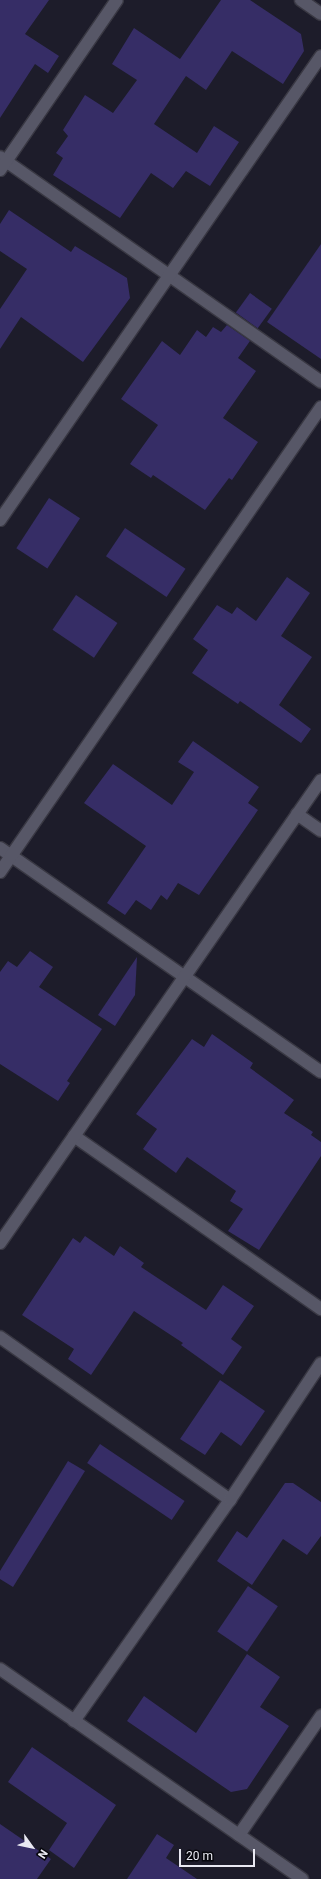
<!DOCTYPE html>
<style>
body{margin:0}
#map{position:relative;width:321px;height:1879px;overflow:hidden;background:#1d1c2a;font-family:Roboto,sans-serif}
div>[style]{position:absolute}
.building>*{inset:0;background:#362d66;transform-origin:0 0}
.roads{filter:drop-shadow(1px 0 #393843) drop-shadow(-1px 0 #393843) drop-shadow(0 1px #393843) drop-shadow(0 -1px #393843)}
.street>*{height:12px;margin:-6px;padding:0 6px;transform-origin:6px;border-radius:6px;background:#575767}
span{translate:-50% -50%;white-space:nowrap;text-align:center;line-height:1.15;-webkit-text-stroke:3px #07070d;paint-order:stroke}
.north{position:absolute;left:12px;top:1827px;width:40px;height:40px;-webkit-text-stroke:3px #07070d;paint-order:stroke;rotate:123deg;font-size:11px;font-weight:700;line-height:16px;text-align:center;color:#e9e9f2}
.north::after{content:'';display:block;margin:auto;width:14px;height:18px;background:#e9e9f2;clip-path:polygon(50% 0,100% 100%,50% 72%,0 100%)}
.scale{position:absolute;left:179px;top:1849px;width:76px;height:18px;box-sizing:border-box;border:2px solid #e9e9f2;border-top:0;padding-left:5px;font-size:12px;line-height:14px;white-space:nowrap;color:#e9e9f2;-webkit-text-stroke:3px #07070d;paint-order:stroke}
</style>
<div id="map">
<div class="building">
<i style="clip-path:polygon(0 0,49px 0,25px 34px,59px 56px,48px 73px,35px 64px,0 118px)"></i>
<i style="clip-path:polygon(221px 0,250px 0,301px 34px,304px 51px,283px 84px,232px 51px,206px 90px,186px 76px,154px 124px,197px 153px,214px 126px,239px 142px,210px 186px,186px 171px,173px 188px,151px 173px,120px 218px,53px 175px,63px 158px,56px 153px,68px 136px,63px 130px,85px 95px,113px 113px,137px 80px,112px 64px,134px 28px,180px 59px)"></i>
<i style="clip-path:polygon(9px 210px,71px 252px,75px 246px,127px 278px,130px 298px,83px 362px,21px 317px,0 349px,0 309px,27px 269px,0 251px,0 224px)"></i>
<i style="clip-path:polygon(321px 244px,321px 359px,267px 322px)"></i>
<i style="left:250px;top:293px;width:27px;height:24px;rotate:36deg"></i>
<i style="clip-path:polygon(227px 325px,250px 341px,238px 358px,256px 371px,223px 418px,258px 442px,232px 480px,229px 478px,205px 510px,153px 475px,151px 478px,130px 464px,158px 425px,121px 399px,162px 341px,180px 355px,197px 330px,206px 337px,213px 327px,221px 332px)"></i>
<i style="left:49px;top:498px;width:37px;height:60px;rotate:33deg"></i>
<i style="left:125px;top:528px;width:73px;height:34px;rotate:34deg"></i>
<i style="clip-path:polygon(287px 577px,310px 593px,281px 636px,312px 657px,279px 705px,311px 729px,301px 743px,240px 701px,238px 704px,192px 673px,208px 650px,193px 639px,217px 605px,232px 614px,237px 607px,256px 621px)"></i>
<i style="left:76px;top:595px;width:50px;height:42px;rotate:34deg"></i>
<i style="clip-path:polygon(193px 741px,259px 787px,248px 803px,258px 810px,199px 895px,178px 883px,167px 900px,161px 895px,151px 910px,136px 900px,125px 915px,107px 903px,146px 846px,84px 803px,113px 764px,172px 805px,194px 772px,178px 762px)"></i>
<i style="clip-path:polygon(30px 951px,53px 967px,39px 987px,102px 1029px,67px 1081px,70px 1083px,58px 1101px,0 1064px,0 972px,8px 961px,17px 967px)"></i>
<i style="clip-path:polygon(137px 957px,135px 995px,115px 1026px,98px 1015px)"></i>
<i style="clip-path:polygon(212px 1034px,253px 1063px,250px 1068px,294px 1100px,284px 1113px,313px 1132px,311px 1135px,321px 1142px,321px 1156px,259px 1250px,228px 1231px,243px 1209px,230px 1201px,236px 1191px,187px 1157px,176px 1173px,143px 1149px,157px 1129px,136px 1114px,192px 1039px,204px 1047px)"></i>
<i style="clip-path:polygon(85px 1236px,114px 1256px,120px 1246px,144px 1263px,141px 1267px,206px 1310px,223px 1285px,254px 1306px,231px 1339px,242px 1347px,223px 1375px,181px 1345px,183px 1343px,134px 1311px,91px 1375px,68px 1359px,74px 1349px,22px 1315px,73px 1238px,80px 1243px)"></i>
<i style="clip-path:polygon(220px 1380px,265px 1411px,241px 1446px,221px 1432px,205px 1455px,180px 1439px)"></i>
<i style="left:100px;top:1444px;width:102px;height:23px;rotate:34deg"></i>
<i style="clip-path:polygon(68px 1461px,85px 1471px,13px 1587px,0 1579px,0 1571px)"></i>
<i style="clip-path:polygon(285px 1483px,293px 1483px,321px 1502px,321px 1536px,307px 1555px,283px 1539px,252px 1585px,217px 1561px,237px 1531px,247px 1538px)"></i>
<i style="left:248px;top:1586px;width:36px;height:55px;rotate:34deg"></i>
<i style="clip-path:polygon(247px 1654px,280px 1677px,260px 1707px,289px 1726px,247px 1789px,231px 1792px,127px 1721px,144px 1696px,196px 1733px)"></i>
<i style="clip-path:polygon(32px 1747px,116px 1805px,74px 1868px,49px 1850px,67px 1823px,8px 1782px)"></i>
<i style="clip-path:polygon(0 1824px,51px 1859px,37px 1879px,0 1879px)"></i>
<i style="clip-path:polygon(157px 1834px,174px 1845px,166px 1858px,197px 1879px,127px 1879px)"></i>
</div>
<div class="roads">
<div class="street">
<i style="left:301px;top:0;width:24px;rotate:35deg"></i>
<i style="left:0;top:157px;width:392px;rotate:35deg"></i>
<i style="left:0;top:170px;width:206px;rotate:-55.5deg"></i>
<i style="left:0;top:520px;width:564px;rotate:-55.32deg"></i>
<i style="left:297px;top:814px;width:29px;rotate:35deg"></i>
<i style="left:0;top:848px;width:391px;rotate:34.9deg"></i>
<i style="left:0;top:872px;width:565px;rotate:-55.38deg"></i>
<i style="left:74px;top:1136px;width:302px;rotate:35deg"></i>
<i style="left:0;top:1243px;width:563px;rotate:-55.27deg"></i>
<i style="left:0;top:1337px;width:282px;rotate:35.3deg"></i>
<i style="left:0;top:1669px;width:368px;rotate:34.8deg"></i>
<i style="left:74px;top:1721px;width:271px;rotate:-54.8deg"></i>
<i style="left:230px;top:1500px;width:164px;rotate:-56.4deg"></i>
<i style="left:239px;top:1835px;width:145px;rotate:-55.4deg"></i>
</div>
</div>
<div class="north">N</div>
<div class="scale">20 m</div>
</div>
